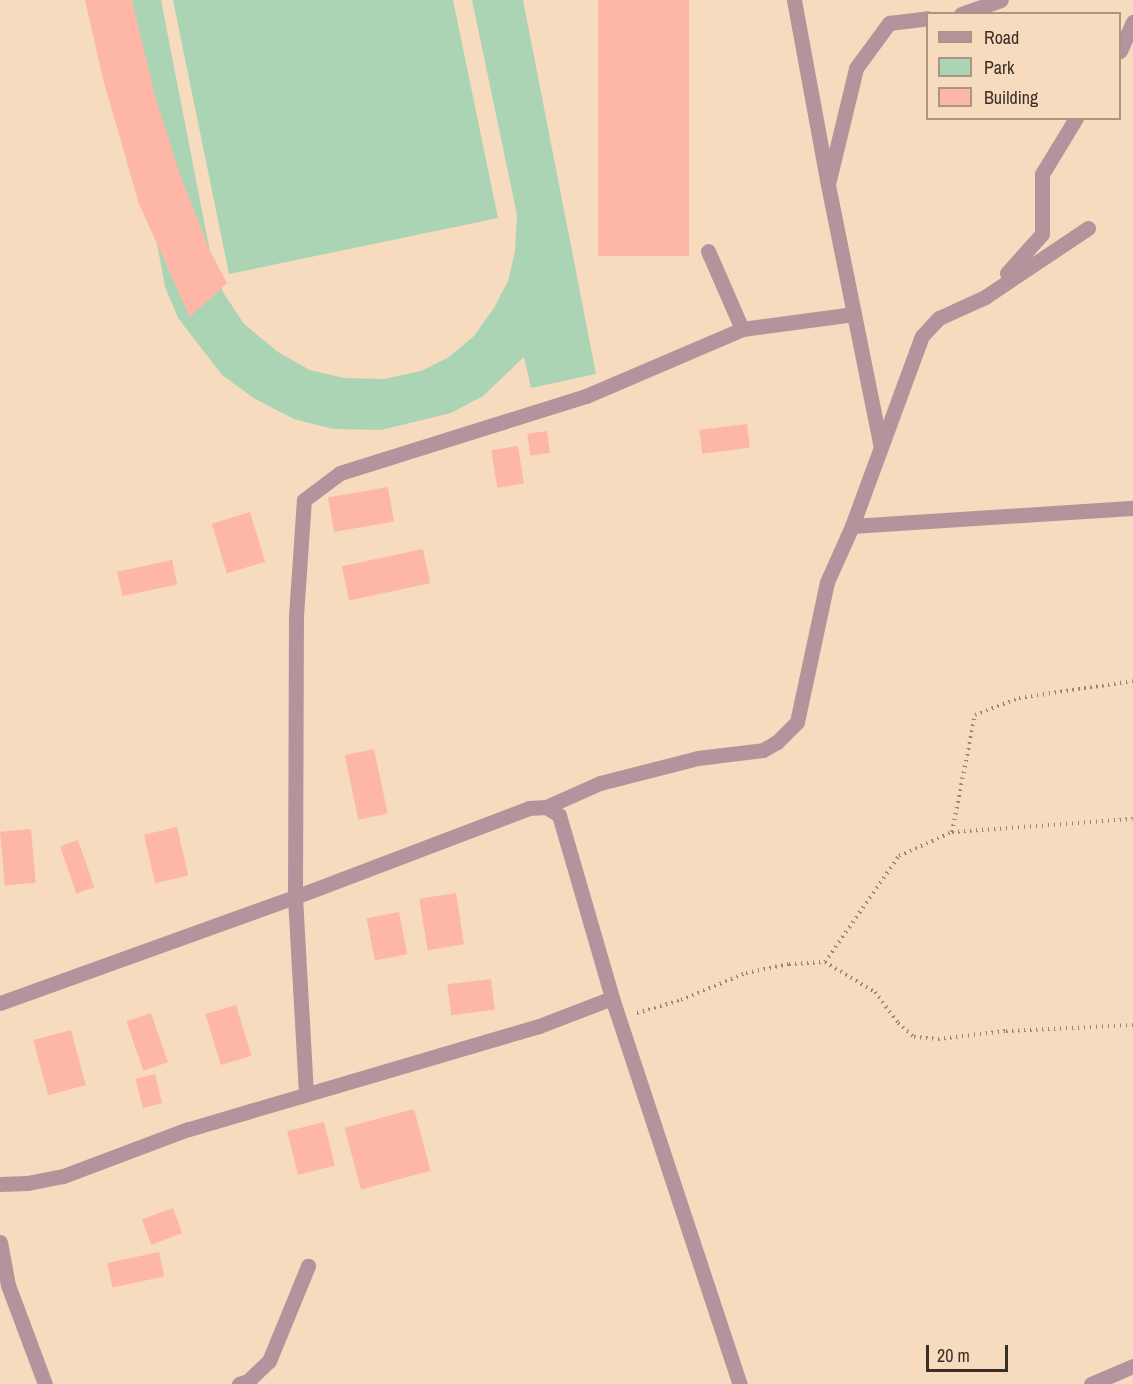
<!DOCTYPE html>
<style>
body{margin:0}
#map{position:relative;width:1133px;height:1384px;overflow:hidden;background:#f7dbbe;font-family:"Archivo Narrow",sans-serif}
div>[style]{position:absolute}
.green>*{inset:0;background:#abd4b5}
.building>*{inset:0;background:#feb7a7;transform-origin:0 0}
.path>*{height:4px;margin-top:-2px;transform-origin:0;background:repeating-linear-gradient(90deg,#9a8773 0 1.5px,transparent 0 6px)}
.service>*{height:15px;margin:-7.5px;padding:0 7.5px;transform-origin:7.5px;border-radius:7.5px;background:#b3949c}
.minor>*{height:15px;margin:-7.5px;padding:0 7.5px;transform-origin:7.5px;border-radius:7.5px;background:#b3949c}
span{translate:-50% -50%;white-space:nowrap;text-align:center;line-height:1.15;-webkit-text-stroke:6px #f7dbbe;paint-order:stroke}
.legend{position:absolute;left:926px;top:12px;width:195px;height:108px;box-sizing:border-box;background:#f7dbbe;border:2px solid #ab9680;margin:0;padding:8px 10px;list-style:none;font-size:18px;color:#392f24}
.legend li{display:flex;align-items:center;gap:12px;height:30px}
.legend b{width:30px;border:2px solid #ab9680}
.scale{position:absolute;left:926px;top:1345px;width:82px;height:27px;box-sizing:border-box;border:3px solid #392f24;border-top:0;padding-left:8px;font-size:18px;line-height:21px;white-space:nowrap;color:#392f24;-webkit-text-stroke:4px #f7dbbe;paint-order:stroke}
</style>
<div id="map">
<div class="green">
<i style="clip-path:polygon(112px 0,161px 0,212px 262px,223px 292px,244px 324px,278px 352px,310px 370px,344px 378px,384px 379px,421px 371px,449px 357px,474px 336px,494px 308px,508px 281px,515px 251px,517px 215px,472px 0,523px 0,596px 374px,531px 388px,524px 357px,483px 396px,451px 413px,381px 430px,333px 429px,294px 419px,255px 399px,222px 375px,178px 318px,165px 287px)"></i>
<i style="clip-path:polygon(173px 0,453px 0,498px 218px,229px 274px)"></i>
</div>
<div class="building">
<i style="clip-path:polygon(85px 0,132px 0,155px 96px,180px 175px,209px 249px,227px 283px,190px 317px,139px 204px,103px 79px)"></i>
<i style="left:598px;top:0;width:91px;height:256px"></i>
<i style="left:747px;top:424px;width:24px;height:48px;rotate:83deg"></i>
<i style="left:547px;top:431px;width:22px;height:20px;rotate:82deg"></i>
<i style="left:518px;top:446px;width:38px;height:27px;rotate:81deg"></i>
<i style="left:388px;top:487px;width:35px;height:61px;rotate:80deg"></i>
<i style="left:250px;top:512px;width:52px;height:40px;rotate:73deg"></i>
<i style="left:423px;top:549px;width:35px;height:83px;rotate:78deg"></i>
<i style="left:172px;top:560px;width:25px;height:56px;rotate:78deg"></i>
<i style="left:374px;top:749px;width:66px;height:30px;rotate:78deg"></i>
<i style="left:177px;top:827px;width:50px;height:34px;rotate:77deg"></i>
<i style="left:31px;top:829px;width:54px;height:31px;rotate:85deg"></i>
<i style="left:78px;top:840px;width:50px;height:19px;rotate:71deg"></i>
<i style="left:456px;top:893px;width:52px;height:37px;rotate:81deg"></i>
<i style="left:399px;top:912px;width:43px;height:33px;rotate:79deg"></i>
<i style="left:491px;top:979px;width:31px;height:44px;rotate:83deg"></i>
<i style="left:236px;top:1005px;width:53px;height:32px;rotate:73deg"></i>
<i style="left:151px;top:1013px;width:52px;height:26px;rotate:71deg"></i>
<i style="left:71px;top:1030px;width:57px;height:39px;rotate:75deg"></i>
<i style="left:155px;top:1074px;width:30px;height:20px;rotate:76deg"></i>
<i style="left:414px;top:1109px;width:64px;height:72px;rotate:75deg"></i>
<i style="left:324px;top:1122px;width:45px;height:38px;rotate:76deg"></i>
<i style="left:173px;top:1208px;width:27px;height:33px;rotate:70deg"></i>
<i style="left:159px;top:1252px;width:25px;height:53px;rotate:78deg"></i>
</div>
<div class="path">
<i style="left:952px;top:832px;width:119px;rotate:-78.9deg"></i>
<i style="left:975px;top:715px;width:47px;rotate:-21.1deg"></i>
<i style="left:1019px;top:698px;width:115px;rotate:-8.5deg"></i>
<i style="left:825px;top:962px;width:129px;rotate:-55.1deg"></i>
<i style="left:899px;top:856px;width:58px;rotate:-24.4deg"></i>
<i style="left:952px;top:832px;width:181px;rotate:-4.1deg"></i>
<i style="left:637px;top:1013px;width:46px;rotate:-16.5deg"></i>
<i style="left:681px;top:1000px;width:70px;rotate:-22.6deg"></i>
<i style="left:746px;top:973px;width:44px;rotate:-11.8deg"></i>
<i style="left:789px;top:964px;width:36px;rotate:-3deg"></i>
<i style="left:825px;top:962px;width:58px;rotate:31deg"></i>
<i style="left:875px;top:992px;width:39px;rotate:53deg"></i>
<i style="left:898px;top:1023px;width:21px;rotate:41deg"></i>
<i style="left:914px;top:1037px;width:24px;rotate:5deg"></i>
<i style="left:938px;top:1039px;width:68px;rotate:-6.7deg"></i>
<i style="left:1006px;top:1031px;width:127px;rotate:-2.7deg"></i>
</div>
<div class="service">
<i style="left:295px;top:897px;width:281px;rotate:-89.8deg"></i>
<i style="left:296px;top:616px;width:116px;rotate:-86.1deg"></i>
<i style="left:239px;top:1384px;width:9px;rotate:-18deg"></i>
<i style="left:248px;top:1381px;width:29px;rotate:-44deg"></i>
<i style="left:269px;top:1361px;width:103px;rotate:-67.7deg"></i>
</div>
<div class="minor">
<i style="left:794px;top:0;width:188px;rotate:79.6deg"></i>
<i style="left:828px;top:185px;width:267px;rotate:78.6deg"></i>
<i style="left:961px;top:14px;width:42px;rotate:-19.3deg"></i>
<i style="left:1120px;top:51px;width:32px;rotate:-66deg"></i>
<i style="left:829px;top:180px;width:115px;rotate:-76.4deg"></i>
<i style="left:856px;top:68px;width:56px;rotate:-53.7deg"></i>
<i style="left:889px;top:23px;width:39px;rotate:-7deg"></i>
<i style="left:708px;top:251px;width:85px;rotate:66.4deg"></i>
<i style="left:742px;top:329px;width:113px;rotate:-7.6deg"></i>
<i style="left:1007px;top:273px;width:52px;rotate:-48.1deg"></i>
<i style="left:1042px;top:234px;width:60px;rotate:-90deg"></i>
<i style="left:1042px;top:174px;width:66px;rotate:-58.7deg"></i>
<i style="left:304px;top:500px;width:45px;rotate:-36.9deg"></i>
<i style="left:340px;top:473px;width:258px;rotate:-17.4deg"></i>
<i style="left:586px;top:396px;width:170px;rotate:-23.2deg"></i>
<i style="left:852px;top:526px;width:282px;rotate:-3.7deg"></i>
<i style="left:546px;top:807px;width:59px;rotate:-24deg"></i>
<i style="left:600px;top:783px;width:101px;rotate:-14.3deg"></i>
<i style="left:698px;top:758px;width:65px;rotate:-7deg"></i>
<i style="left:763px;top:750px;width:16px;rotate:-30deg"></i>
<i style="left:777px;top:742px;width:28px;rotate:-45deg"></i>
<i style="left:797px;top:722px;width:143px;rotate:-77.9deg"></i>
<i style="left:827px;top:582px;width:61px;rotate:-65.9deg"></i>
<i style="left:852px;top:526px;width:202px;rotate:-69.8deg"></i>
<i style="left:922px;top:336px;width:25px;rotate:-47deg"></i>
<i style="left:939px;top:318px;width:51px;rotate:-24.5deg"></i>
<i style="left:985px;top:297px;width:124px;rotate:-33.8deg"></i>
<i style="left:295px;top:897px;width:197px;rotate:86.8deg"></i>
<i style="left:612px;top:998px;width:407px;rotate:71.7deg"></i>
<i style="left:0;top:1003px;width:313px;rotate:-19.8deg"></i>
<i style="left:295px;top:897px;width:250px;rotate:-20.8deg"></i>
<i style="left:529px;top:808px;width:17px;rotate:-3deg"></i>
<i style="left:546px;top:807px;width:15px;rotate:32deg"></i>
<i style="left:559px;top:815px;width:191px;rotate:73.8deg"></i>
<i style="left:612px;top:998px;width:78px;rotate:159deg"></i>
<i style="left:539px;top:1026px;width:366px;rotate:163.6deg"></i>
<i style="left:188px;top:1129px;width:134px;rotate:159.4deg"></i>
<i style="left:63px;top:1176px;width:37px;rotate:169deg"></i>
<i style="left:27px;top:1183px;width:27px;rotate:178deg"></i>
<i style="left:0;top:1242px;width:44px;rotate:79.5deg"></i>
<i style="left:8px;top:1285px;width:106px;rotate:69.5deg"></i>
<i style="left:1091px;top:1384px;width:46px;rotate:-23.2deg"></i>
</div>
<ul class="legend">
<li><b style="height:8px;background:#b3949c"></b>Road</li>
<li><b style="height:16px;background:#abd4b5"></b>Park</li>
<li><b style="height:16px;background:#feb7a7"></b>Building</li>
</ul>
<div class="scale">20 m</div>
</div>
